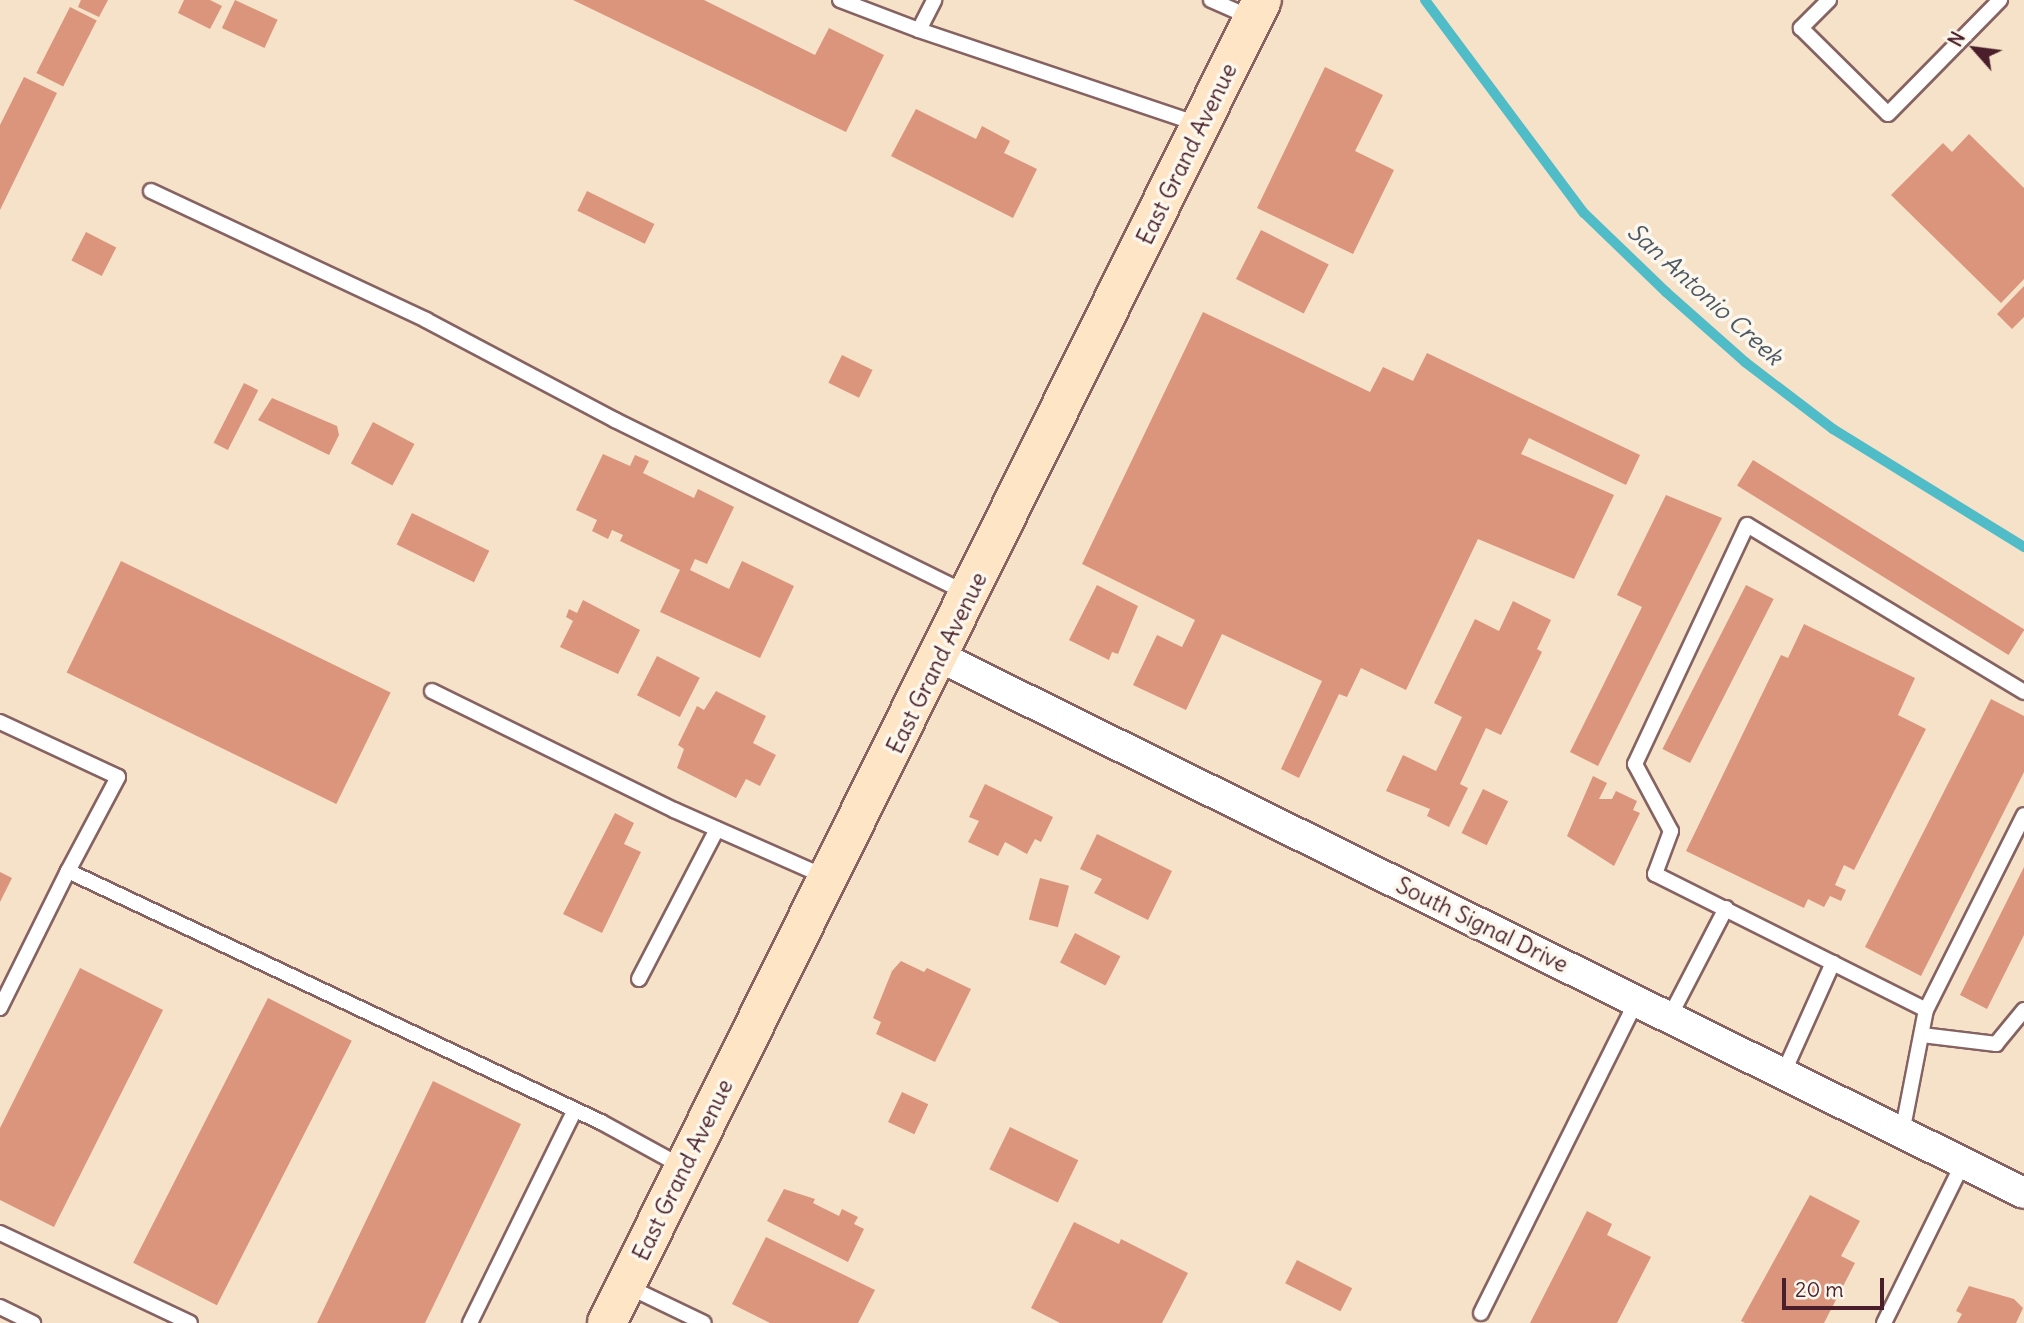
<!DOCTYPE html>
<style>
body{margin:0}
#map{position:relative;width:2024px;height:1323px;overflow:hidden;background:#f5e2c8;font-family:Delius,sans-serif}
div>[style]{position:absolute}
.stream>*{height:10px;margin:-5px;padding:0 5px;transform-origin:5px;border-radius:5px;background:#4fbcc8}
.building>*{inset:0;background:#da957c;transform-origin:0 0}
.roads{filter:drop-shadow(2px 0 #866362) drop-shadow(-2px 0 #866362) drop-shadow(0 2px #866362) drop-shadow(0 -2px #866362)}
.lane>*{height:14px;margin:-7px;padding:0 7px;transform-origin:7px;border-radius:7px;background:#fff}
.street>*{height:30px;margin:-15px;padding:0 15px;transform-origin:15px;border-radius:15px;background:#fff}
.secondary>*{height:38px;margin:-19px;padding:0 19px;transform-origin:19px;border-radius:19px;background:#fee5c5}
span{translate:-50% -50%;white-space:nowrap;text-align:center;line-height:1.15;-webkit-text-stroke:7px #fbf7ec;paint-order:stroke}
.street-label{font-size:23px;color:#4a1f2b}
.water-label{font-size:24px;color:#4c5662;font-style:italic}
.north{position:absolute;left:1940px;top:14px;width:70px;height:70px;-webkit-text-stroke:5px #fbf7ec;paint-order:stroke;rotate:298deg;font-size:19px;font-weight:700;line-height:28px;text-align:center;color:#4a1f2b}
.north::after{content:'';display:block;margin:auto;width:24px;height:32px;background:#4a1f2b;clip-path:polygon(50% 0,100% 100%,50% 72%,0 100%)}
.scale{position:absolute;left:1782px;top:1278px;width:102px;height:32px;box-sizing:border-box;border:4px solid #4a1f2b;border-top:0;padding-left:9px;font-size:21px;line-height:24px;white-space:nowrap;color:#4a1f2b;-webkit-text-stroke:5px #fbf7ec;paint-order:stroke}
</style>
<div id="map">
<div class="stream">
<i style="left:1425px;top:0;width:266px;rotate:53.3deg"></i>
<i style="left:1584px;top:213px;width:114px;rotate:43.9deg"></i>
<i style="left:1666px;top:292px;width:106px;rotate:41.5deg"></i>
<i style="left:1745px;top:362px;width:111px;rotate:37.3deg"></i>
<i style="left:1833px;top:429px;width:225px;rotate:31.7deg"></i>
</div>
<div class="building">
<i style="clip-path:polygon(81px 0,108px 0,99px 17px,78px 7px)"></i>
<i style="clip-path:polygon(184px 0,210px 0,222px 6px,210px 29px,178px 13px)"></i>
<i style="left:235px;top:0;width:47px;height:31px;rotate:25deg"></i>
<i style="clip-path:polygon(573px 0,704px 0,815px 55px,829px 28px,884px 55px,846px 132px)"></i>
<i style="left:70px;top:7px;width:30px;height:74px;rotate:27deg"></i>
<i style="clip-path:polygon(1325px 67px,1383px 95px,1355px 151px,1394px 170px,1353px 254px,1257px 208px)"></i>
<i style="clip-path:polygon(24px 77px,57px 93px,0 210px,0 125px)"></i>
<i style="clip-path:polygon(916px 109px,976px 139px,982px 126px,1010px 141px,1004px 153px,1037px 169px,1013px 218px,891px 156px)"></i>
<i style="clip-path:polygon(1969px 134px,2024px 188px,2024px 279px,2001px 303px,1891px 195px,1943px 143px,1952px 152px)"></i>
<i style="left:587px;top:191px;width:75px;height:22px;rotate:26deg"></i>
<i style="left:1261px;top:230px;width:76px;height:55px;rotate:27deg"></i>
<i style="left:86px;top:232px;width:34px;height:32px;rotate:27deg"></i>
<i style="clip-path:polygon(2024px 286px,2024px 317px,2012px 329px,1997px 314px)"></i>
<i style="clip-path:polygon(1203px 312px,1370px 392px,1383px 367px,1413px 381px,1427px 353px,1640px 455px,1626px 485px,1529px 438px,1521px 454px,1614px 495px,1574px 579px,1478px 539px,1406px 690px,1361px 668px,1347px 697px,1339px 694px,1299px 778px,1281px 769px,1322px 681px,1222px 634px,1186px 710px,1133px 685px,1157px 635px,1182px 647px,1195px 620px,1082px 564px)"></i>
<i style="left:842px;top:355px;width:34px;height:31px;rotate:26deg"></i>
<i style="left:244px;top:383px;width:16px;height:67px;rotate:27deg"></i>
<i style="clip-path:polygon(272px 398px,337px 426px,339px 435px,329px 455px,258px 420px)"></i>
<i style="left:373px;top:422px;width:47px;height:47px;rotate:28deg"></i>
<i style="clip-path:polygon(603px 454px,630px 466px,635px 455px,649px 461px,643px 473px,694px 498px,698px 489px,734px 507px,707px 564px,695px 559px,690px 570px,729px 589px,742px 561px,794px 586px,760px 658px,660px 612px,680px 570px,620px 541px,623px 535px,612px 530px,608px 539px,592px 531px,597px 520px,576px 510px)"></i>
<i style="left:1753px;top:460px;width:320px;height:30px;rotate:32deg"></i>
<i style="clip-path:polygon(1666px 495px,1722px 518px,1598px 766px,1570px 752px,1642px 607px,1617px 595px)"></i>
<i style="left:412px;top:513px;width:86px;height:35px;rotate:26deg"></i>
<i style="left:121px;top:561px;width:300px;height:124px;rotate:26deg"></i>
<i style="clip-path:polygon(1097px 585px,1138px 606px,1118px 654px,1112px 652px,1109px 660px,1069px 640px)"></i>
<i style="left:1746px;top:585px;width:31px;height:184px;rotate:27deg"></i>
<i style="clip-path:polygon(583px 600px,640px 630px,618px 674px,560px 647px,573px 621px,566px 617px,569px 609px,577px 613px)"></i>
<i style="clip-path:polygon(1513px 601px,1551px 620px,1537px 649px,1542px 652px,1501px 735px,1486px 728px,1460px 784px,1468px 788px,1449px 827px,1427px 816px,1430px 809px,1386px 791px,1403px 755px,1436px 771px,1462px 717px,1434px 703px,1475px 619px,1499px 631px)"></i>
<i style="clip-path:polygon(1804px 624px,1915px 678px,1898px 715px,1926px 729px,1854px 870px,1844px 865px,1835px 885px,1846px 890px,1841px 901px,1830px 896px,1824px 907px,1808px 899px,1804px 908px,1686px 851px,1781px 655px,1788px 658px)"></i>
<i style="left:657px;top:656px;width:48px;height:44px;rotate:27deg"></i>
<i style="clip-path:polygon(716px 691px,766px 716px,753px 743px,776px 755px,760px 786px,746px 779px,736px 798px,677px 768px,684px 749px,678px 745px,697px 706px,704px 710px)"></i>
<i style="clip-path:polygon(1991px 699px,2024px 716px,2024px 772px,1921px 976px,1865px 947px)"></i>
<i style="clip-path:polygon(1593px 776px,1607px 783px,1599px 799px,1612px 799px,1616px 791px,1637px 801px,1633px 810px,1640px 813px,1614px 866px,1567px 836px)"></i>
<i style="clip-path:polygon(985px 784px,1053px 817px,1041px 842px,1035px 839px,1027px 854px,1005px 842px,998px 856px,968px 842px,979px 821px,969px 817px)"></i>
<i style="left:1483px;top:789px;width:28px;height:49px;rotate:26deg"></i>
<i style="clip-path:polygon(615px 813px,634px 823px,624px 844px,641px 852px,602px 933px,563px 914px)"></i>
<i style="clip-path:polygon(1097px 834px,1172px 871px,1148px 920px,1094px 893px,1102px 879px,1080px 869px)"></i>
<i style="clip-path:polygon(2024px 867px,2024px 935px,1987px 1009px,1960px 995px)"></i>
<i style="clip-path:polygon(0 872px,12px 878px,0 902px)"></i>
<i style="left:1040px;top:878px;width:30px;height:43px;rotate:15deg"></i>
<i style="left:1075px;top:933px;width:51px;height:33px;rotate:27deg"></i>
<i style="clip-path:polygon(901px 961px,924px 972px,927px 968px,971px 989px,935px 1062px,876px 1034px,881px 1022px,873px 1018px,892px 971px)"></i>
<i style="clip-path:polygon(80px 968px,163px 1010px,54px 1227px,0 1200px,0 1128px)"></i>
<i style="left:268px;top:998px;width:94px;height:297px;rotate:27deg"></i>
<i style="clip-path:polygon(433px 1081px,521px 1124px,425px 1323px,317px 1323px)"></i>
<i style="left:902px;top:1092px;width:29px;height:33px;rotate:25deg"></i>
<i style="left:1010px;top:1127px;width:76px;height:47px;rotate:26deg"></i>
<i style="clip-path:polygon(784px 1189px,815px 1199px,813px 1203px,839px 1216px,842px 1209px,858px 1217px,854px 1224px,864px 1229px,848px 1262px,767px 1221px)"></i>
<i style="clip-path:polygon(1810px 1195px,1860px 1221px,1841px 1256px,1855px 1263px,1824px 1323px,1745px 1323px,1741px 1321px)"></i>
<i style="clip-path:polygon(1587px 1211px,1612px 1224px,1607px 1235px,1651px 1257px,1617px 1323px,1530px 1323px)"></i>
<i style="clip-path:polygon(1074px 1222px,1119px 1244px,1121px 1239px,1188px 1273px,1162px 1323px,1060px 1323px,1031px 1308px)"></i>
<i style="clip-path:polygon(766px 1237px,875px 1290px,858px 1323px,770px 1323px,732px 1304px)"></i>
<i style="left:1297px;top:1260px;width:62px;height:26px;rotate:27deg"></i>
<i style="clip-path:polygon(1969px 1286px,2014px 1299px,2023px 1308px,2016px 1323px,1957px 1323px,1962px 1314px,1956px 1311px)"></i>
</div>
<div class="roads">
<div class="lane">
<i style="left:840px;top:0;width:85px;rotate:20.8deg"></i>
<i style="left:919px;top:30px;width:34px;rotate:-63deg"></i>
<i style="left:1211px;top:0;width:45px;rotate:23.7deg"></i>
<i style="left:1829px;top:0;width:40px;rotate:135deg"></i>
<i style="left:1801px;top:28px;width:122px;rotate:44.7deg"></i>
<i style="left:1888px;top:114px;width:160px;rotate:-45.5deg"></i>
<i style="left:919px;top:30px;width:295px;rotate:18.6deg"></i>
<i style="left:151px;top:191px;width:304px;rotate:25.1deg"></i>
<i style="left:426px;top:320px;width:214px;rotate:27.9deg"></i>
<i style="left:615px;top:420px;width:391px;rotate:26.2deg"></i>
<i style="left:432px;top:691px;width:270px;rotate:26.2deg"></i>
<i style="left:674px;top:810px;width:168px;rotate:23.8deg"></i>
<i style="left:2024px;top:692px;width:323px;rotate:-148.9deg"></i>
<i style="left:1747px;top:525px;width:264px;rotate:115.1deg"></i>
<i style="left:1635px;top:764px;width:76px;rotate:61.8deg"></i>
<i style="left:1671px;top:831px;width:46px;rotate:110.4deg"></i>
<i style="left:1655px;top:874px;width:303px;rotate:26.6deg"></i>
<i style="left:1926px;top:1010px;width:218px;rotate:-63.3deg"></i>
<i style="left:0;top:722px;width:130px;rotate:25deg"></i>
<i style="left:118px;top:777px;width:106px;rotate:118deg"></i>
<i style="left:639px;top:979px;width:169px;rotate:-62.5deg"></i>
<i style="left:0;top:1008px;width:153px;rotate:-63.6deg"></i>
<i style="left:68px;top:871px;width:589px;rotate:25.22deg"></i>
<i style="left:601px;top:1122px;width:94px;rotate:28.8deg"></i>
<i style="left:1669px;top:1018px;width:124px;rotate:-62.6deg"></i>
<i style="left:1922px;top:1035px;width:75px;rotate:6.9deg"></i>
<i style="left:1996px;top:1044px;width:44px;rotate:-50.5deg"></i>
<i style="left:1783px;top:1074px;width:122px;rotate:-65.8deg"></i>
<i style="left:1902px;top:1133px;width:125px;rotate:-79deg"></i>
<i style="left:0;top:1233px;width:210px;rotate:25.3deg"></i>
<i style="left:627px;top:1286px;width:85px;rotate:25.7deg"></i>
<i style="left:0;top:1307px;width:37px;rotate:26deg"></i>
<i style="left:1481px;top:1313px;width:347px;rotate:-63.5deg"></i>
<i style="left:470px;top:1323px;width:237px;rotate:-63.8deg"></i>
<i style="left:1884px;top:1323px;width:178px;rotate:-63.7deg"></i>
</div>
<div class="street">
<i style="left:940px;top:657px;width:1209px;rotate:26.31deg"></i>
</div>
<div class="secondary">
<i style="left:607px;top:1323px;width:1476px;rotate:-63.66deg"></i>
</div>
</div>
<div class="street-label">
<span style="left:1187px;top:154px;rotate:-64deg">East Grand Avenue</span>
<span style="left:937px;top:663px;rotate:-64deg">East Grand Avenue</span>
<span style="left:1482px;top:925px;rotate:26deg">South Signal Drive</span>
<span style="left:683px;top:1170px;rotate:-64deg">East Grand Avenue</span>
</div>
<div class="water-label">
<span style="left:1705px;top:294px;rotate:42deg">San Antonio Creek</span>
</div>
<div class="north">N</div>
<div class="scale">20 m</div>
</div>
